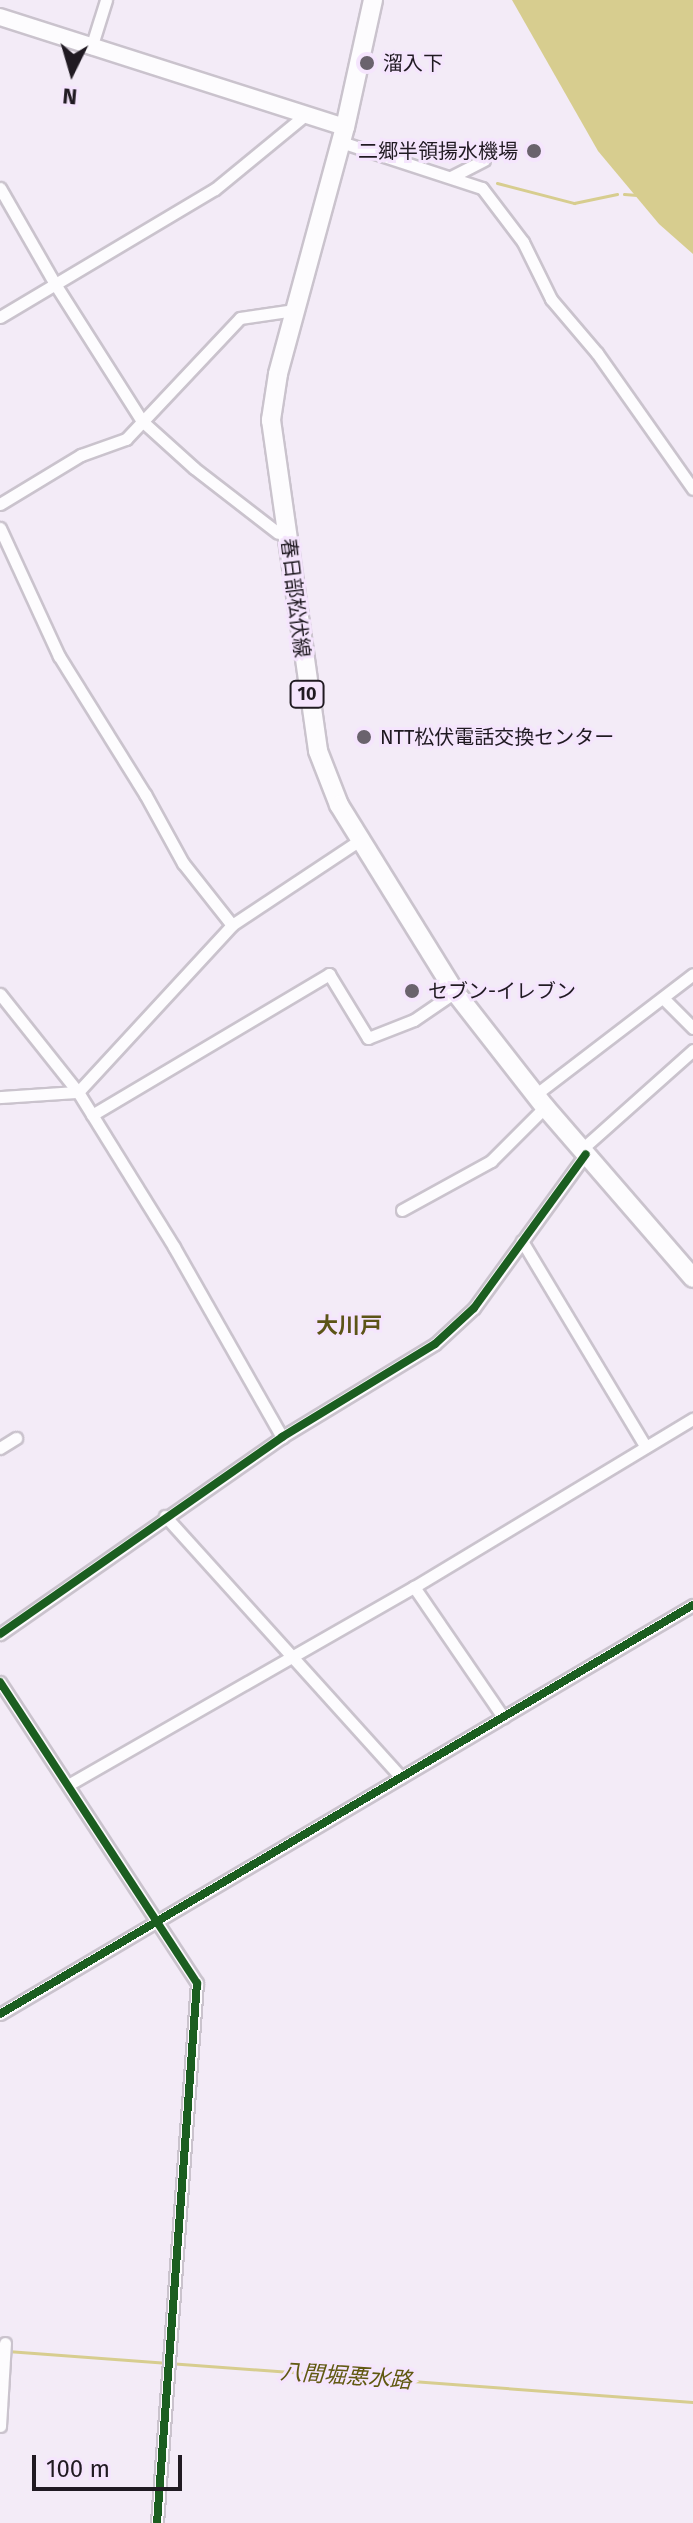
<!DOCTYPE html>
<meta charset="utf-8">
<style>
body{margin:0}
#map{position:relative;width:693px;height:2523px;overflow:hidden;background:#f3ebf7;font-family:"Fira Sans","Noto Sans JP",sans-serif}
div>[style]{position:absolute}
.water>*{inset:0;background:#d7cd8f}
.stream>*{height:3px;margin:-1.5px;padding:0 1.5px;transform-origin:1.5px;border-radius:1.5px;background:#d7cd8f}
.roads{filter:drop-shadow(2px 0 #cac3cd) drop-shadow(-2px 0 #cac3cd) drop-shadow(0 2px #cac3cd) drop-shadow(0 -2px #cac3cd)}
.street>*{height:11px;margin:-5.5px;padding:0 5.5px;transform-origin:5.5px;border-radius:5.5px;background:#fdfcfe}
.secondary>*{height:16px;margin:-8px;padding:0 8px;transform-origin:8px;border-radius:8px;background:#fdfcfe}
.primary>*{height:18px;margin:-9px;padding:0 9px;transform-origin:9px;border-radius:9px;background:#fdfcfe}
.cycleway>*{height:8px;margin:-4px;padding:0 4px;transform-origin:4px;border-radius:4px;background:#1b5e20}
.dots>*{width:22px;height:22px;translate:-50% -50%;box-sizing:border-box;border:4px solid #f5e5fd;border-radius:50%}
span{translate:-50% -50%;white-space:nowrap;text-align:center;line-height:1.15;-webkit-text-stroke:6px #f5e5fd;paint-order:stroke}
.shield-label span{padding:2px 6px;background:#f5e5fd;border:2px solid;border-radius:6px;-webkit-text-stroke-width:0}
.shield-label{font-size:18px;color:#201a22;font-weight:700}
.poi-label{font-size:20px;color:#201a22}
.left{translate:0 -50%;text-align:left}
.right{translate:-100% -50%;text-align:right}
.street-label{font-size:20px;color:#201a22}
.neighbourhood-label{font-size:22px;color:#5c5417;font-weight:700}
.water-label{font-size:22px;color:#615912;font-style:italic}
.north{position:absolute;left:32px;top:32px;width:80px;height:80px;-webkit-text-stroke:6px #f5e5fd;paint-order:stroke;rotate:185deg;font-size:22px;font-weight:700;line-height:32px;text-align:center;color:#201a22}
.north::after{content:'';display:block;margin:auto;width:28px;height:36px;background:#201a22;clip-path:polygon(50% 0,100% 100%,50% 72%,0 100%)}
.scale{position:absolute;left:32px;top:2455px;width:150px;height:36px;box-sizing:border-box;border:4px solid #201a22;border-top:0;padding-left:10px;font-size:24px;line-height:28px;white-space:nowrap;color:#201a22;-webkit-text-stroke:6px #f5e5fd;paint-order:stroke}
</style>
<div id="map">
<div class="water">
<i style="clip-path:polygon(512px 0,693px 0,693px 254px,659px 224px,598px 151px)"></i>
</div>
<div class="stream">
<i style="left:497px;top:183px;width:80px;rotate:14.6deg"></i>
<i style="left:574px;top:203px;width:44px;rotate:-11.8deg"></i>
<i style="left:624px;top:194px;width:13px;rotate:4deg"></i>
<i style="left:7px;top:2351px;width:688px;rotate:4.25deg"></i>
</div>
<div class="roads">
<div class="street">
<i style="left:91px;top:48px;width:50px;rotate:-72.6deg"></i>
<i style="left:341px;top:142px;width:148px;rotate:18.1deg"></i>
<i style="left:482px;top:188px;width:68px;rotate:52.8deg"></i>
<i style="left:523px;top:242px;width:64px;rotate:63.8deg"></i>
<i style="left:551px;top:299px;width:71px;rotate:49.6deg"></i>
<i style="left:597px;top:353px;width:166px;rotate:54.8deg"></i>
<i style="left:451px;top:177px;width:37px;rotate:-27deg"></i>
<i style="left:0;top:188px;width:111px;rotate:60.2deg"></i>
<i style="left:55px;top:284px;width:162px;rotate:57.6deg"></i>
<i style="left:142px;top:421px;width:70px;rotate:42.1deg"></i>
<i style="left:194px;top:468px;width:106px;rotate:37.7deg"></i>
<i style="left:0;top:317px;width:250px;rotate:-30.8deg"></i>
<i style="left:215px;top:189px;width:117px;rotate:-39.4deg"></i>
<i style="left:0;top:504px;width:95px;rotate:-31.2deg"></i>
<i style="left:81px;top:455px;width:48px;rotate:-19.6deg"></i>
<i style="left:126px;top:439px;width:166px;rotate:-46.7deg"></i>
<i style="left:240px;top:318px;width:55px;rotate:-8.4deg"></i>
<i style="left:0;top:528px;width:141px;rotate:65.3deg"></i>
<i style="left:59px;top:656px;width:163px;rotate:58.1deg"></i>
<i style="left:145px;top:794px;width:79px;rotate:61.2deg"></i>
<i style="left:183px;top:863px;width:79px;rotate:51.7deg"></i>
<i style="left:0;top:994px;width:125px;rotate:51.5deg"></i>
<i style="left:78px;top:1092px;width:182px;rotate:58.2deg"></i>
<i style="left:174px;top:1247px;width:219px;rotate:60.4deg"></i>
<i style="left:664px;top:999px;width:41px;rotate:45deg"></i>
<i style="left:535px;top:1095px;width:199px;rotate:-37.4deg"></i>
<i style="left:0;top:1097px;width:78px;rotate:-3.7deg"></i>
<i style="left:78px;top:1092px;width:227px;rotate:-47.3deg"></i>
<i style="left:232px;top:925px;width:154px;rotate:-33.6deg"></i>
<i style="left:92px;top:1115px;width:276px;rotate:-30.7deg"></i>
<i style="left:329px;top:974px;width:75px;rotate:58.6deg"></i>
<i style="left:368px;top:1038px;width:49px;rotate:-21.4deg"></i>
<i style="left:414px;top:1020px;width:50px;rotate:-34.3deg"></i>
<i style="left:582px;top:1149px;width:149px;rotate:-41.7deg"></i>
<i style="left:402px;top:1210px;width:102px;rotate:-28.8deg"></i>
<i style="left:491px;top:1161px;width:76px;rotate:-45deg"></i>
<i style="left:522px;top:1241px;width:240px;rotate:59deg"></i>
<i style="left:0;top:1448px;width:19px;rotate:-32deg"></i>
<i style="left:165px;top:1516px;width:352px;rotate:47.9deg"></i>
<i style="left:414px;top:1587px;width:158px;rotate:55.6deg"></i>
<i style="left:0;top:1634px;width:344px;rotate:-34.9deg"></i>
<i style="left:282px;top:1437px;width:179px;rotate:-31.3deg"></i>
<i style="left:435px;top:1344px;width:53px;rotate:-42.7deg"></i>
<i style="left:474px;top:1308px;width:190px;rotate:-54deg"></i>
<i style="left:0;top:1682px;width:360px;rotate:56.8deg"></i>
<i style="left:197px;top:1983px;width:541px;rotate:94.24deg"></i>
<i style="left:68px;top:1785px;width:399px;rotate:-29.8deg"></i>
<i style="left:414px;top:1587px;width:326px;rotate:-31.1deg"></i>
<i style="left:0;top:2014px;width:805px;rotate:-30.55deg"></i>
<i style="left:0;top:2426px;width:83px;rotate:-86.6deg"></i>
</div>
<div class="secondary">
<i style="left:0;top:17px;width:362px;rotate:17.7deg"></i>
</div>
<div class="primary">
<i style="left:373px;top:0;width:130px;rotate:102.4deg"></i>
<i style="left:345px;top:127px;width:256px;rotate:105.2deg"></i>
<i style="left:278px;top:374px;width:47px;rotate:98.7deg"></i>
<i style="left:271px;top:420px;width:334px;rotate:81.9deg"></i>
<i style="left:318px;top:751px;width:58px;rotate:68.7deg"></i>
<i style="left:339px;top:805px;width:220px;rotate:58.2deg"></i>
<i style="left:455px;top:992px;width:146px;rotate:52deg"></i>
<i style="left:545px;top:1107px;width:226px;rotate:49.1deg"></i>
</div>
</div>
<div class="cycleway">
<i style="left:0;top:1634px;width:344px;rotate:-34.9deg"></i>
<i style="left:282px;top:1437px;width:179px;rotate:-31.3deg"></i>
<i style="left:435px;top:1344px;width:53px;rotate:-42.7deg"></i>
<i style="left:474px;top:1308px;width:190px;rotate:-54deg"></i>
<i style="left:0;top:1682px;width:360px;rotate:56.8deg"></i>
<i style="left:197px;top:1983px;width:541px;rotate:94.24deg"></i>
<i style="left:0;top:2014px;width:805px;rotate:-30.55deg"></i>
</div>
<div class="dots">
<i style="left:367px;top:63px;background:#6a636d"></i>
<i style="left:534px;top:151px;background:#6a636d"></i>
<i style="left:364px;top:737px;background:#6a636d"></i>
<i style="left:412px;top:991px;background:#6a636d"></i>
</div>
<div class="shield-label">
<span style="left:307px;top:694px">10</span>
</div>
<div class="poi-label">
<span class="left" style="left:383px;top:63px">溜入下</span>
<span class="right" style="left:518px;top:151px">二郷半領揚水機場</span>
<span class="left" style="left:380px;top:737px">NTT松伏電話交換センター</span>
<span class="left" style="left:428px;top:991px">セブン-イレブン</span>
</div>
<div class="street-label">
<span style="left:295px;top:598px;rotate:83deg">春日部松伏線</span>
</div>
<div class="neighbourhood-label">
<span style="left:349px;top:1326px">大川戸</span>
</div>
<div class="water-label">
<span style="left:346px;top:2376px;rotate:4deg">八間堀悪水路</span>
</div>
<div class="north">N</div>
<div class="scale">100 m</div>
</div>
